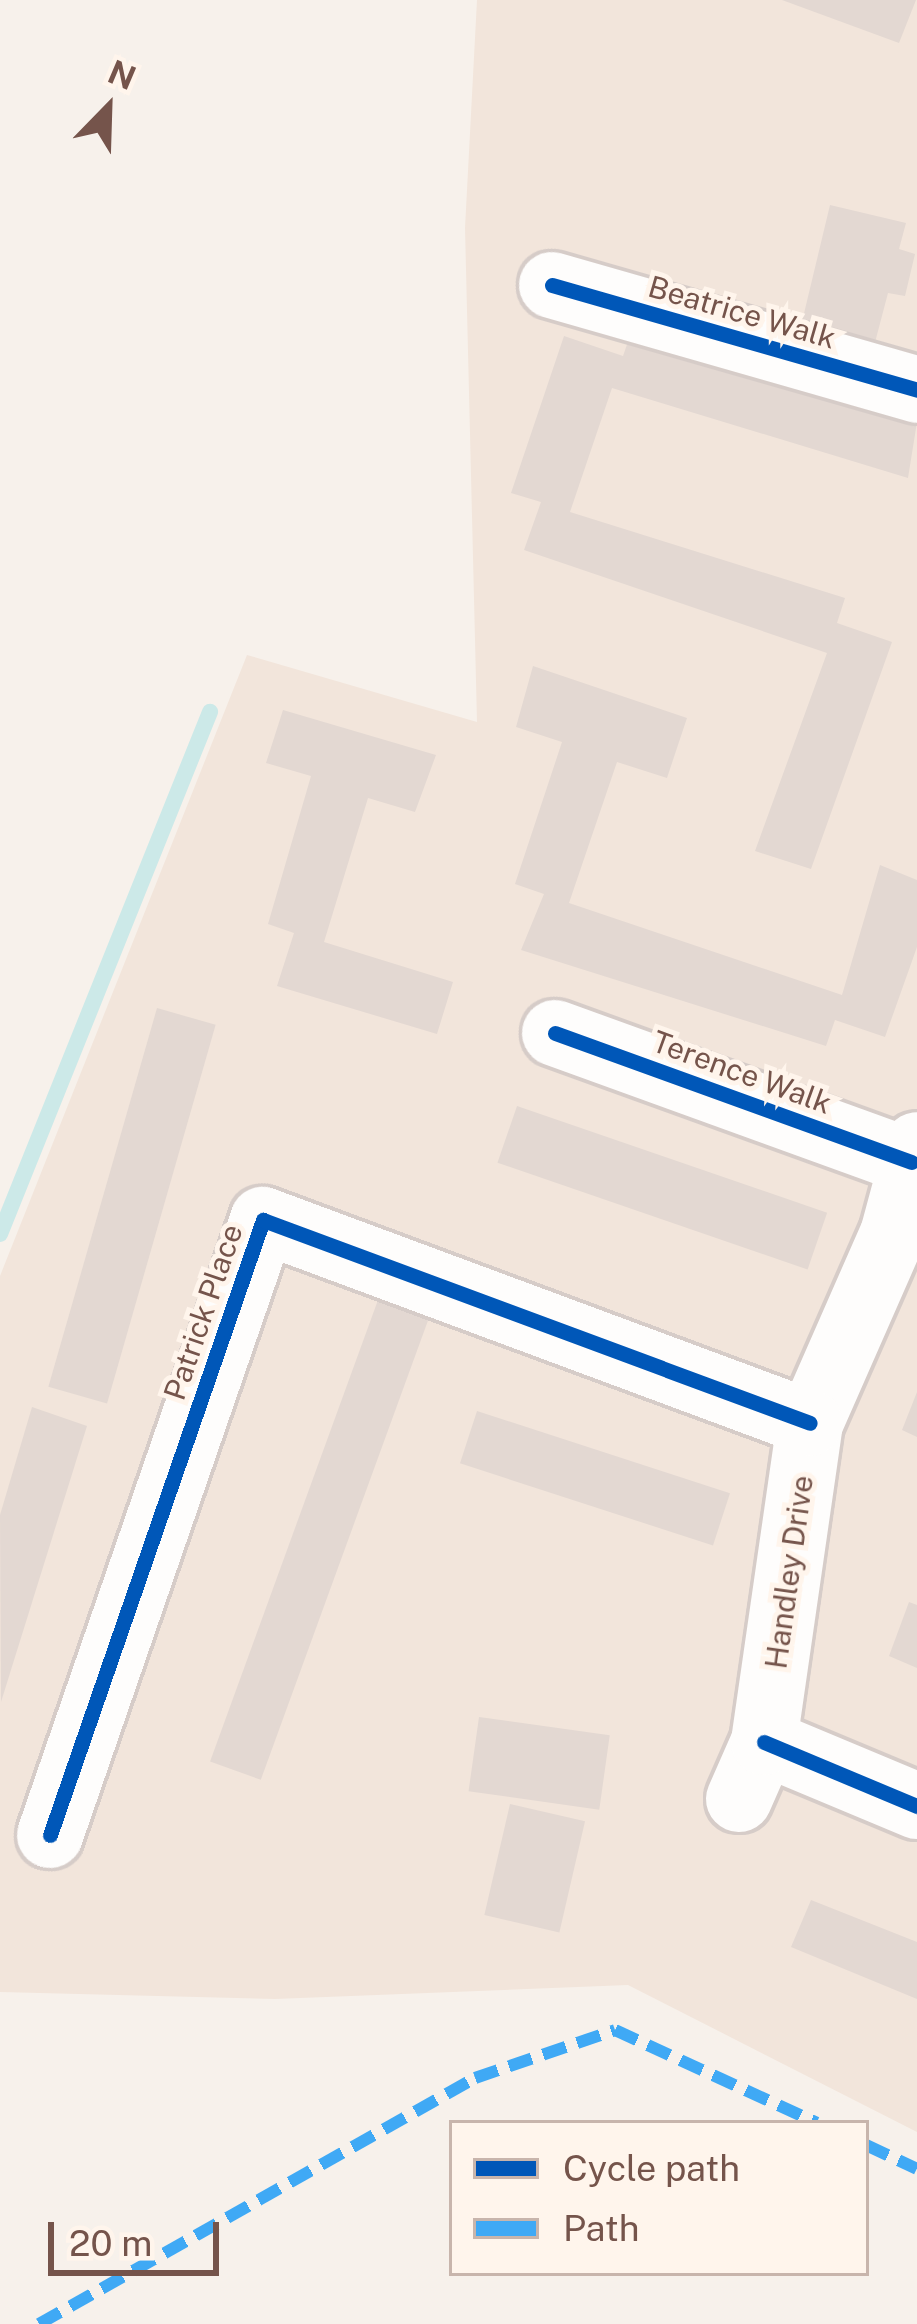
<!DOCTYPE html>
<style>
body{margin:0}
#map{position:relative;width:917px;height:2324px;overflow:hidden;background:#f7f1eb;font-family:"Public Sans",sans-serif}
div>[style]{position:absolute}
.residential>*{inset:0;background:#f2e5db}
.stream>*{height:16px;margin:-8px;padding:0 8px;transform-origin:8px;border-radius:8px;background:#cce9e8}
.building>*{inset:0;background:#e3d8d2;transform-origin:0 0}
.roads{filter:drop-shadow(3px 0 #d6ccc8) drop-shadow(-3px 0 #d6ccc8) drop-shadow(0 3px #d6ccc8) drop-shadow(0 -3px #d6ccc8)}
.minor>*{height:66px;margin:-33px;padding:0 33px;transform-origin:33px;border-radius:33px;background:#fefdfc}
.quiet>*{height:12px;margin-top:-6px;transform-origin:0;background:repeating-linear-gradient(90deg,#3fa9f5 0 24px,transparent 0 36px)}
.cycleway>*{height:15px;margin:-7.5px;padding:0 7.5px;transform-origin:7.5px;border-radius:7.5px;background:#0057b8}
span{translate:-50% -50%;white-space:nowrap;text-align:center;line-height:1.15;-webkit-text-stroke:10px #fff5ec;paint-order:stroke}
.street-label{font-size:30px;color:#75544b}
.legend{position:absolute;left:449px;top:2120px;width:420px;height:156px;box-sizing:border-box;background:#fff5ec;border:3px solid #c8b5ac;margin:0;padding:15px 21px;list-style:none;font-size:36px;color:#75544b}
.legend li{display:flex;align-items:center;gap:24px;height:60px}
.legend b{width:60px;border:3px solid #c8b5ac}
.north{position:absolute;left:48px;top:48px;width:120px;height:120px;-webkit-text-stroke:9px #fff5ec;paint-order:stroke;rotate:23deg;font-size:33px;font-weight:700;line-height:48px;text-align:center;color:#75544b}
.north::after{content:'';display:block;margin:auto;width:42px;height:54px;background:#75544b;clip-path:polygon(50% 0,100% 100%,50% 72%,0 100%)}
.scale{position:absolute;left:48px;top:2222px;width:171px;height:54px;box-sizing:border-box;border:6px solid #75544b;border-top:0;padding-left:15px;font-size:36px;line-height:42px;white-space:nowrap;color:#75544b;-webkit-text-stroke:9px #fff5ec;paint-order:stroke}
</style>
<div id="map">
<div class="residential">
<i style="clip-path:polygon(477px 0,917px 0,917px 2132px,628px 1985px,275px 1999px,0 1992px,0 1276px,247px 655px,477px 722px,465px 228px)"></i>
</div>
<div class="stream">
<i style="left:0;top:1234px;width:563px;rotate:-68.09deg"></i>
</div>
<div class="building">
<i style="clip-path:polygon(782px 0,916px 0,899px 43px)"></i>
<i style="clip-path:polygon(830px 205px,906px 223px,899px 249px,915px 254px,905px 296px,888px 293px,873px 350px,801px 326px)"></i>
<i style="clip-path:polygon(633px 327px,917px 422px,908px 478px,612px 388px,570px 512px,845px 598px,837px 623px,892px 642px,811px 869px,755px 851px,827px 653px,524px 550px,541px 502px,511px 493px,564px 336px,623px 356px)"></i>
<i style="clip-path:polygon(533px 666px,687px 718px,667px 778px,617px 762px,569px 903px,842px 995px,880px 865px,917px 880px,917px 947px,885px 1037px,835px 1020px,826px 1046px,521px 950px,544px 894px,515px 884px,562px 742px,516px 727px)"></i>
<i style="clip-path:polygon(283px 710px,436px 755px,415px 812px,368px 798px,324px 942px,453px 982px,437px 1034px,277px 986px,294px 933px,268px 924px,311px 776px,266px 763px)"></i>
<i style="left:157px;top:1008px;width:61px;height:394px;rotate:16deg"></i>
<i style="left:517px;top:1106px;width:328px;height:60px;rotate:19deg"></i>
<i style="left:378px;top:1300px;width:54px;height:491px;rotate:20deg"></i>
<i style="clip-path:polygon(917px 1392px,917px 1437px,902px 1430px)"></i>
<i style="clip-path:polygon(32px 1407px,87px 1426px,1px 1702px,0 1515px)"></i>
<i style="left:477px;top:1411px;width:266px;height:55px;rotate:18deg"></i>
<i style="clip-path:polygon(909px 1602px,917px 1605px,917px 1668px,889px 1656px)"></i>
<i style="left:479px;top:1717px;width:132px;height:75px;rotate:8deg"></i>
<i style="left:510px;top:1804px;width:77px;height:114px;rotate:13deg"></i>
<i style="clip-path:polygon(811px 1900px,917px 1942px,917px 1999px,791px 1947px)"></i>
</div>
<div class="roads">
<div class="minor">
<i style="left:552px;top:285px;width:380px;rotate:16deg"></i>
<i style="left:555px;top:1033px;width:379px;rotate:19.9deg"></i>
<i style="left:764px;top:1742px;width:166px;rotate:22.7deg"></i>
<i style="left:739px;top:1799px;width:62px;rotate:-66.3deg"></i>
<i style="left:764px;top:1742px;width:322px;rotate:-81.8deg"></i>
<i style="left:810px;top:1423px;width:206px;rotate:-66.3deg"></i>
<i style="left:893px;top:1234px;width:92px;rotate:-74.9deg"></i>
<i style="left:50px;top:1835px;width:651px;rotate:-70.9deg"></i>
<i style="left:263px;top:1220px;width:583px;rotate:20.36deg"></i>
</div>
</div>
<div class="quiet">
<i style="left:866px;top:2145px;width:56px;rotate:25.2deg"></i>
<i style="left:39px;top:2324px;width:501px;rotate:-29.43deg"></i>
<i style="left:475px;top:2078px;width:148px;rotate:-18.9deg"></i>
<i style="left:615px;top:2030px;width:222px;rotate:24.7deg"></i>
</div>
<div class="cycleway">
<i style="left:552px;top:285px;width:380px;rotate:16deg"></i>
<i style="left:555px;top:1033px;width:379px;rotate:19.9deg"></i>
<i style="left:764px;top:1742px;width:166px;rotate:22.7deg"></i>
<i style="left:50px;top:1835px;width:651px;rotate:-70.9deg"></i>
<i style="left:263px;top:1220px;width:583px;rotate:20.36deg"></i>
</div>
<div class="street-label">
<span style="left:742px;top:312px;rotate:16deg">Beatrice Walk</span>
<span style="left:742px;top:1072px;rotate:20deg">Terence Walk</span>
<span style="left:203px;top:1312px;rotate:-71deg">Patrick Place</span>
<span style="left:789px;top:1572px;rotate:-82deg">Handley Drive</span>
</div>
<ul class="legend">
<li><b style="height:15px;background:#0057b8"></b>Cycle path</li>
<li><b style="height:15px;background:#3fa9f5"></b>Path</li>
</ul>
<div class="north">N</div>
<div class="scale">20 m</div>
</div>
